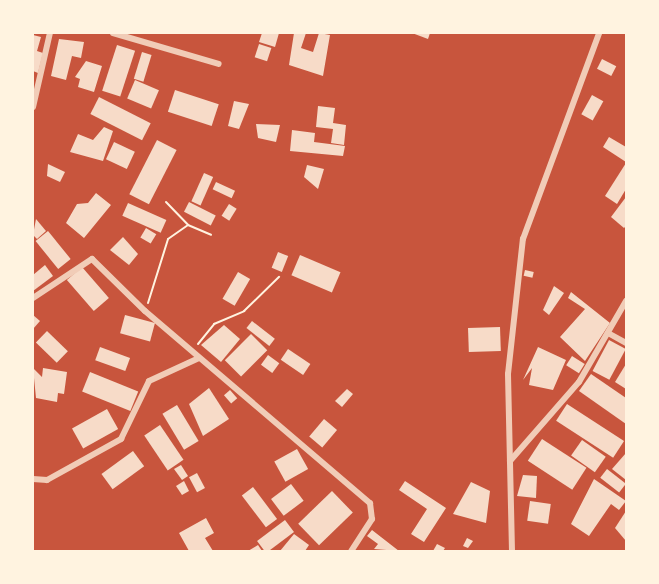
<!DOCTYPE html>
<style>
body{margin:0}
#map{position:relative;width:659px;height:584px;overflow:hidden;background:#c8553d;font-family:Roboto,sans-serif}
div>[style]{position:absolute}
.building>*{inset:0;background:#f7dbc8;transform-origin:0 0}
.path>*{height:2px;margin:-1px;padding:0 1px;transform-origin:1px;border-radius:1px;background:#fff3e0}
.minor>*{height:6px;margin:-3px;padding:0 3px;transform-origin:3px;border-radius:3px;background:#f1ccb7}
span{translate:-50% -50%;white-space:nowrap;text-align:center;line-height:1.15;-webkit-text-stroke:4.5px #fff3e0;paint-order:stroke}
.frame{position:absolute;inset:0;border:34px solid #fff3e0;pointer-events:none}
</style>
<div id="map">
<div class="building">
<i style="clip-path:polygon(262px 33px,279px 33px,275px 47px,259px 42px)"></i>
<i style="clip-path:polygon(294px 33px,306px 33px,301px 48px,313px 52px,319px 33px,330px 35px,323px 76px,289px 65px)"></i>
<i style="clip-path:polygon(412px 33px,430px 33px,428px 39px)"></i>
<i style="clip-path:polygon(33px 35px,41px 37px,37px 51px,43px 53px,38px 73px,33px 71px)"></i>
<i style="clip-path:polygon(59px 39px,84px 42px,81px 58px,72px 56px,66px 80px,51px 76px)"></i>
<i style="left:259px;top:44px;width:13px;height:14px;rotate:18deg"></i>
<i style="left:117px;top:45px;width:19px;height:48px;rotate:18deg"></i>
<i style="left:142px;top:52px;width:10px;height:28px;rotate:17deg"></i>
<i style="left:602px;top:59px;width:16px;height:11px;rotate:27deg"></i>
<i style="clip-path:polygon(86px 61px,102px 66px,94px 92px,78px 87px,80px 79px,75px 77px)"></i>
<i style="left:135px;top:80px;width:26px;height:20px;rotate:23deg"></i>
<i style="left:175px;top:90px;width:46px;height:23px;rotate:18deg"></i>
<i style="left:592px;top:95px;width:13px;height:22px;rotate:29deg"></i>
<i style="left:99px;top:97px;width:58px;height:19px;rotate:27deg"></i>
<i style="clip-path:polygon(234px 101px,249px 104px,239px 129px,228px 126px)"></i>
<i style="clip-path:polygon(318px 106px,335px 108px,333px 123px,346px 125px,344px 145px,331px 143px,333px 129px,316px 127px)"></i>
<i style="clip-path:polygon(256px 124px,280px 125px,276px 142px,258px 138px)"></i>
<i style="clip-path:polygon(104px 127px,113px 131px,103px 161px,70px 152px,78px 134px,93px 140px)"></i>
<i style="clip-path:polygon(292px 130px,315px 133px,314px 142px,345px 146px,343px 156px,290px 151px)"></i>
<i style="clip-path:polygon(609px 137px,626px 147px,626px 162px,603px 147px)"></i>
<i style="left:157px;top:140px;width:22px;height:61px;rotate:27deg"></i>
<i style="left:114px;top:142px;width:23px;height:19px;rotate:25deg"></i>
<i style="clip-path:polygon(626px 163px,626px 189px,617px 204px,605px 196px)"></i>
<i style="clip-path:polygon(48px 164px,65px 172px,60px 182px,47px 176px)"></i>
<i style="clip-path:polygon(307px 165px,324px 169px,318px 189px,304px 177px)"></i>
<i style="left:204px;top:173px;width:10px;height:31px;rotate:24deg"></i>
<i style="left:216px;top:182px;width:21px;height:8px;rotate:25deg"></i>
<i style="clip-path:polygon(96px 193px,111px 205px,84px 238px,66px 223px,77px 204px,88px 203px)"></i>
<i style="clip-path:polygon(626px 197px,626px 226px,624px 228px,611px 217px)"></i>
<i style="left:189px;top:202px;width:30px;height:11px;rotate:27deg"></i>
<i style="left:128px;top:203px;width:42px;height:14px;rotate:24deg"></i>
<i style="left:229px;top:204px;width:9px;height:14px;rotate:32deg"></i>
<i style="clip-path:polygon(36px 219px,46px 231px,37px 239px,33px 235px)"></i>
<i style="left:146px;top:228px;width:12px;height:11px;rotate:31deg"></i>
<i style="left:48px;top:231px;width:36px;height:16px;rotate:51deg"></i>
<i style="clip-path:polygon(123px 237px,138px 254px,129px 265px,110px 250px)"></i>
<i style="left:278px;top:252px;width:11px;height:17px;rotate:22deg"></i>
<i style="left:300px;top:255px;width:44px;height:22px;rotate:23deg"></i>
<i style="clip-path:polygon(45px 265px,53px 276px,33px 291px,33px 275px)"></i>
<i style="left:82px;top:267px;width:41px;height:20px;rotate:49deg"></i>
<i style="left:525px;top:270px;width:9px;height:6px;rotate:13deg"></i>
<i style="left:238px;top:272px;width:14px;height:31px;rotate:30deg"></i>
<i style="clip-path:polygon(554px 286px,564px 293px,549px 315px,543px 310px)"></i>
<i style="clip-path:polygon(571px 292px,610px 323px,585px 361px,560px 337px,585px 309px,568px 298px)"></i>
<i style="clip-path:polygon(33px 315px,40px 321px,33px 329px)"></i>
<i style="left:125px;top:315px;width:31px;height:19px;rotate:15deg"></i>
<i style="left:252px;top:321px;width:29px;height:9px;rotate:38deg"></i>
<i style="clip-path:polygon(224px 325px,240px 339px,221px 362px,201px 345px)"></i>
<i style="left:500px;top:327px;width:24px;height:32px;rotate:88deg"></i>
<i style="left:47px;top:331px;width:29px;height:16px;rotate:44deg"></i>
<i style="left:251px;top:334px;width:23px;height:37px;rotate:45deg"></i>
<i style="left:609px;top:340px;width:19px;height:35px;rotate:28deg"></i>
<i style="left:100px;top:347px;width:32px;height:14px;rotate:20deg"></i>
<i style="clip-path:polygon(538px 347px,566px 360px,553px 390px,529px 385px,532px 368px,523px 380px)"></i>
<i style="left:288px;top:349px;width:27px;height:13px;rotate:34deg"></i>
<i style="left:268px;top:355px;width:14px;height:12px;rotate:36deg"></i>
<i style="left:572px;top:356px;width:15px;height:11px;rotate:32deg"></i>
<i style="clip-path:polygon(626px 364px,626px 389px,615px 382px)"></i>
<i style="clip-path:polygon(33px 368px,42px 377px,43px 368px,67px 372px,64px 394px,58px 393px,57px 402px,36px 398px)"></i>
<i style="left:90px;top:372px;width:52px;height:21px;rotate:22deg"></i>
<i style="clip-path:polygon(591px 374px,626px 398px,626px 424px,579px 391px)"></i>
<i style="clip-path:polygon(209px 388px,229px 419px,203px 436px,189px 404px)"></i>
<i style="clip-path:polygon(347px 389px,353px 394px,342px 407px,335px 401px)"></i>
<i style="left:230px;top:390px;width:11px;height:8px;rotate:49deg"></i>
<i style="left:567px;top:404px;width:68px;height:20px;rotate:33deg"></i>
<i style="left:177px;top:405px;width:42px;height:17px;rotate:59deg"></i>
<i style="left:107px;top:409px;width:23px;height:40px;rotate:61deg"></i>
<i style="left:324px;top:419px;width:17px;height:23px;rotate:40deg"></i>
<i style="left:160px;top:425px;width:42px;height:19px;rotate:56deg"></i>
<i style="left:542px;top:439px;width:53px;height:26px;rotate:33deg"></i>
<i style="left:582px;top:440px;width:29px;height:19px;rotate:35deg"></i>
<i style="left:297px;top:449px;width:23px;height:26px;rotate:61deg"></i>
<i style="left:133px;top:451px;width:19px;height:39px;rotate:54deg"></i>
<i style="clip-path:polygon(626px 453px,626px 480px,612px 469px)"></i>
<i style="clip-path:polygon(181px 465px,188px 476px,182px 480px,174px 469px)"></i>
<i style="left:607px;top:469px;width:24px;height:11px;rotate:38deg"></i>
<i style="left:197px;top:473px;width:17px;height:9px;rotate:62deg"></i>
<i style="clip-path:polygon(523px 475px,537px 476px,536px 498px,517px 496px)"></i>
<i style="clip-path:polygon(594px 479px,626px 501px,619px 510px,611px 504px,589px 536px,571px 524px)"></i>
<i style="clip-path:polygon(184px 481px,189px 491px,182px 495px,176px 486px)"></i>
<i style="clip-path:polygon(405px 481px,446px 508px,424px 542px,411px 534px,427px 509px,399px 490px)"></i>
<i style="clip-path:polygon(471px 482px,490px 491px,486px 523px,453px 514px)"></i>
<i style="left:291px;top:484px;width:21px;height:25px;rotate:53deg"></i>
<i style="left:253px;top:487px;width:40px;height:14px;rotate:53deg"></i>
<i style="left:332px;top:491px;width:30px;height:47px;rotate:46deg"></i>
<i style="left:530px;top:501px;width:21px;height:20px;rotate:8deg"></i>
<i style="clip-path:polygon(626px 511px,626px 541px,615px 528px)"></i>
<i style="clip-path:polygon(206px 518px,214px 533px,205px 538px,213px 551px,189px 551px,179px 533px)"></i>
<i style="left:285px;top:520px;width:15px;height:35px;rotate:53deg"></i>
<i style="clip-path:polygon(372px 530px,399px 551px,374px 549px,378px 544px,367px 536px)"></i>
<i style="clip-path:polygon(294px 534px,309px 545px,305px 551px,280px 551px)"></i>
<i style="clip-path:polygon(467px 538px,473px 541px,468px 548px,463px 546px)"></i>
<i style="clip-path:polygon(437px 544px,445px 548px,443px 551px,433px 551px)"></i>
<i style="clip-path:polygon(258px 545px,262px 551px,248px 551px)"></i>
</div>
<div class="path">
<i style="left:166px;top:202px;width:32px;rotate:46deg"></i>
<i style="left:148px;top:303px;width:67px;rotate:-72.6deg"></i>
<i style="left:168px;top:239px;width:24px;rotate:-35deg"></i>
<i style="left:188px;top:225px;width:25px;rotate:23deg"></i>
<i style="left:198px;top:344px;width:26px;rotate:-51deg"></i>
<i style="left:214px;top:324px;width:33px;rotate:-23deg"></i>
<i style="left:244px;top:311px;width:49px;rotate:-44.2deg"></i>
</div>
<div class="minor">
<i style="left:113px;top:33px;width:110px;rotate:16.3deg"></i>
<i style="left:33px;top:107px;width:76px;rotate:-77.1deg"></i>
<i style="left:33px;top:298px;width:71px;rotate:-33.5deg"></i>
<i style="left:92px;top:259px;width:74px;rotate:44.5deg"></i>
<i style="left:145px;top:311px;width:296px;rotate:40.5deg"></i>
<i style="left:370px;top:503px;width:16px;rotate:83deg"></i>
<i style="left:372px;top:519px;width:38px;rotate:123deg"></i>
<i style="left:608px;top:333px;width:21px;rotate:29deg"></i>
<i style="left:510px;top:461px;width:105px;rotate:-48.9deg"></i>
<i style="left:579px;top:382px;width:94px;rotate:-59.9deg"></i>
<i style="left:33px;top:479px;width:14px;rotate:4deg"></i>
<i style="left:47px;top:480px;width:85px;rotate:-29deg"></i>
<i style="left:121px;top:439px;width:64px;rotate:-64.2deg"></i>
<i style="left:149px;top:381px;width:55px;rotate:-24.7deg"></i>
<i style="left:512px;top:551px;width:177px;rotate:-91.3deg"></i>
<i style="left:508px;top:374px;width:136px;rotate:-83.7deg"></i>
<i style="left:523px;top:239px;width:220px;rotate:-69.7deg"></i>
</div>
<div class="frame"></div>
</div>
